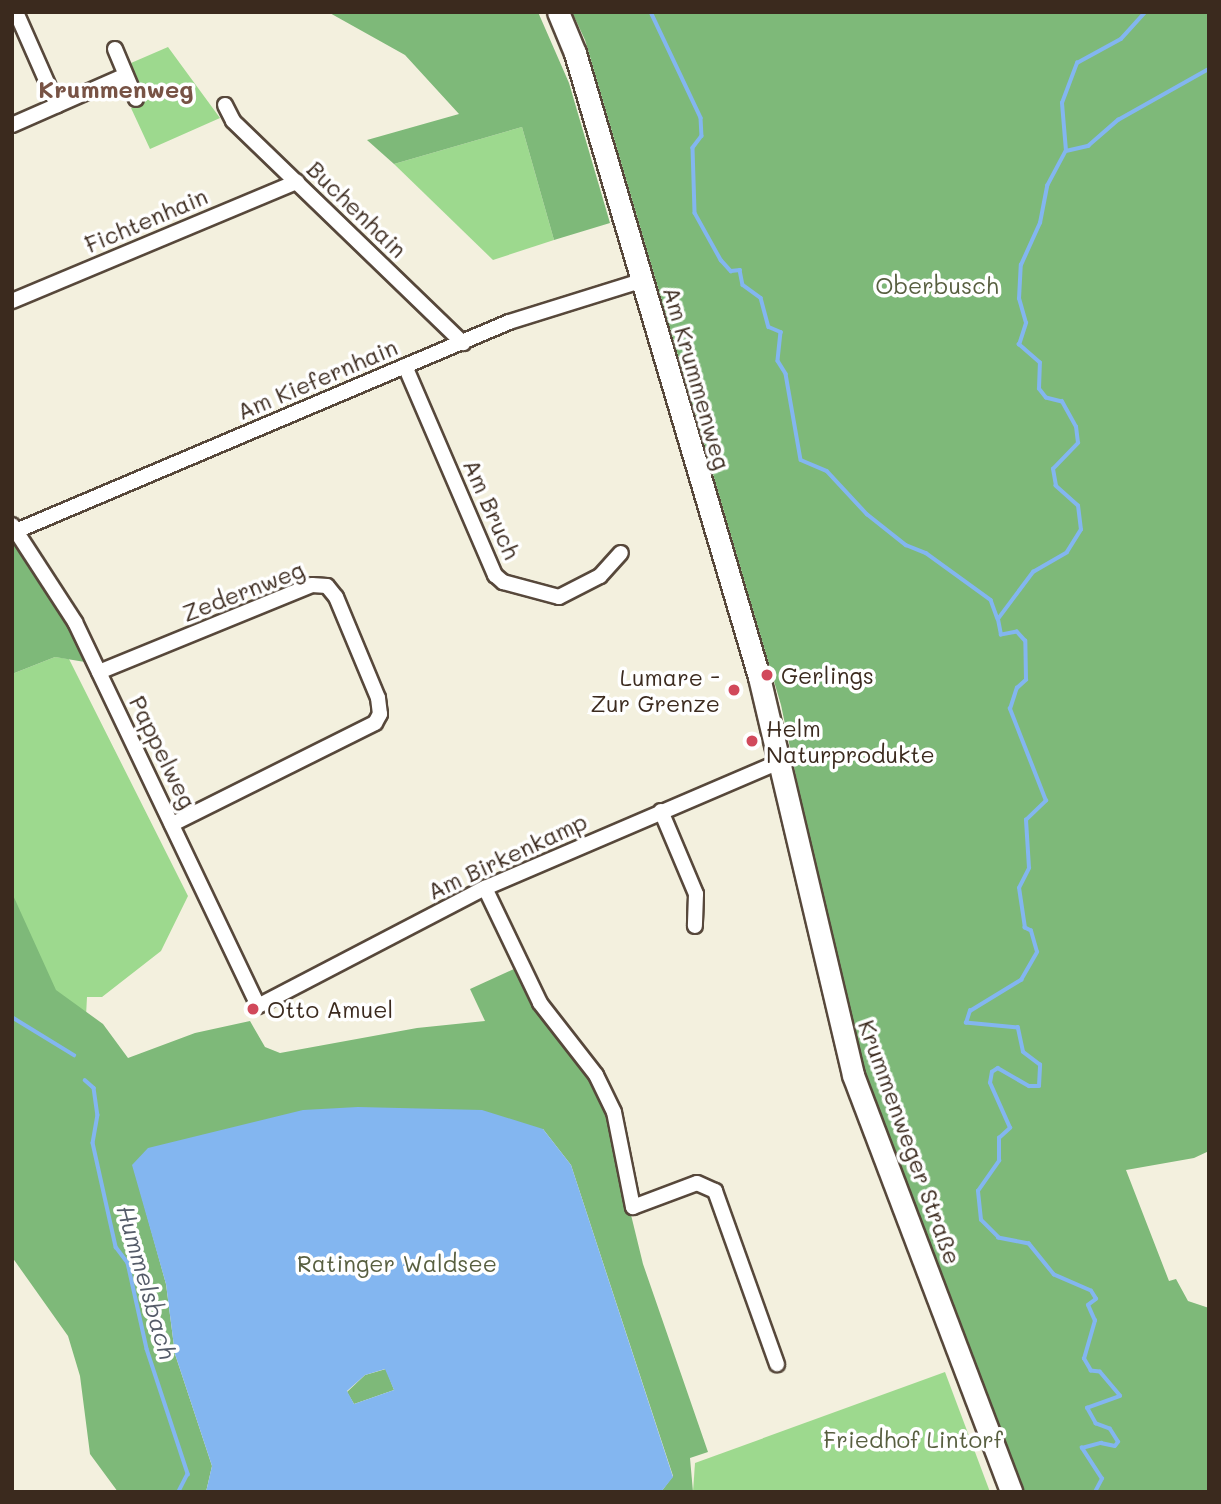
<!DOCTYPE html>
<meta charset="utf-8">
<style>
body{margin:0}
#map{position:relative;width:1221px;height:1504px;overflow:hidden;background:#f3f0de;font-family:Mali,sans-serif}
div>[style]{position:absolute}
.green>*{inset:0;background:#9dd98e}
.forest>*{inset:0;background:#7eb979}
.water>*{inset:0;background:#83b6f0}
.stream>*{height:3.5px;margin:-1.75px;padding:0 1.75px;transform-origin:1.75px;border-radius:1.75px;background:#83b6f0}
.roads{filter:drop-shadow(2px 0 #57483b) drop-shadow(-2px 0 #57483b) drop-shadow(0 2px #57483b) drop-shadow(0 -2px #57483b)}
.street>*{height:14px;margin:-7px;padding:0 7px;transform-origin:7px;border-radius:7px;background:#fff}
.secondary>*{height:21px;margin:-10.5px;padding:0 10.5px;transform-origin:10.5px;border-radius:10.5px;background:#fff}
.dots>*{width:19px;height:19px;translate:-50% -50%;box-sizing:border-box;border:4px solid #fff;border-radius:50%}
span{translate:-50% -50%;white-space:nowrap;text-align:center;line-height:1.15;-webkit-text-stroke:7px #fff;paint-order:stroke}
.street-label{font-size:23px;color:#3b2a1e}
.park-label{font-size:23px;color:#585f40}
.poi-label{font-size:23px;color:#3b2a1e}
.left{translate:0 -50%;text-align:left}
.right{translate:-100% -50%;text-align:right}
.neighbourhood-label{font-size:24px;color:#785345;font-weight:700}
.water-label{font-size:24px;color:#545b68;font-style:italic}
.frame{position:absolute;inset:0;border:14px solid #3b2a1e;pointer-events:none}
</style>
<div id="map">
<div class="green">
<i style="clip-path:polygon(168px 47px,220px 118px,150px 149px,131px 108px,146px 101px,131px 63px)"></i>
<i style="clip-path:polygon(522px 127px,554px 240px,493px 260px,394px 164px)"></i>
<i style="clip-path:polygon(55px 657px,69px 659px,188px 896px,161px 951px,102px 997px,87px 997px,86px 1016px,12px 1059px,12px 674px)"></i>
<i style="clip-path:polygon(945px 1372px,990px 1492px,693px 1492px,695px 1463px)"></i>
</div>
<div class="forest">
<i style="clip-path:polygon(328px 12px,538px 12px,569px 83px,610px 223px,554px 240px,522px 127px,394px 164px,367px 140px,459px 114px,405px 55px)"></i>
<i style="clip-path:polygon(572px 12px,1209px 12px,1209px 1151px,1194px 1158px,1126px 1170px,1169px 1281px,1176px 1279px,1188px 1301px,1209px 1308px,1209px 1492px,1022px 1492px,866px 1082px,848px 1024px,781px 705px,585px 40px)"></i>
<i style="clip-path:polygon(12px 541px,69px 627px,85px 662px,55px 657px,12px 674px)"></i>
<i style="clip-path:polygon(12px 893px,56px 990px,103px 1024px,128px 1058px,195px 1033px,250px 1021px,265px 1047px,280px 1053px,417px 1028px,485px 1021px,470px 989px,516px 968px,602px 1096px,643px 1264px,708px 1452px,690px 1458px,693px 1492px,661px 1492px,673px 1476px,571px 1165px,543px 1129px,133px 1165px,166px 1284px,175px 1354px,212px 1466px,206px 1492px,118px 1492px,90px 1454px,80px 1376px,68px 1336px,12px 1257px)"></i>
<i style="clip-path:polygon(386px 1369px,394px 1390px,354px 1404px,347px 1392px,365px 1375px)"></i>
</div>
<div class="water">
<i style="clip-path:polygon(evenodd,358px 1107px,482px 1110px,543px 1129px,571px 1165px,673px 1477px,661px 1492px,206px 1492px,212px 1466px,175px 1354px,166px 1284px,132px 1165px,148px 1148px,303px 1110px,358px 1107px,385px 1369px,394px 1390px,354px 1404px,347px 1391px,365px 1375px,385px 1369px)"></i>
</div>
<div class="stream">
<i style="left:651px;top:12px;width:117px;rotate:64.7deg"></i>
<i style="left:701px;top:118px;width:18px;rotate:87deg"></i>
<i style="left:702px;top:136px;width:15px;rotate:127deg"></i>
<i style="left:693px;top:148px;width:65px;rotate:88.2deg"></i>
<i style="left:695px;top:213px;width:54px;rotate:61deg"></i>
<i style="left:721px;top:260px;width:15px;rotate:48deg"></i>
<i style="left:731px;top:271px;width:9px;rotate:-6deg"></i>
<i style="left:740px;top:270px;width:15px;rotate:79deg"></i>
<i style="left:743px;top:285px;width:22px;rotate:36deg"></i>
<i style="left:761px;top:298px;width:30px;rotate:75deg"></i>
<i style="left:769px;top:327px;width:13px;rotate:23deg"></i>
<i style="left:781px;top:332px;width:29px;rotate:96deg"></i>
<i style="left:778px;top:361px;width:15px;rotate:58deg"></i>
<i style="left:786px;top:374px;width:87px;rotate:80.1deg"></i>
<i style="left:801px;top:460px;width:28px;rotate:23deg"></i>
<i style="left:827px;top:471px;width:59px;rotate:47.1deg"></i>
<i style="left:867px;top:514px;width:50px;rotate:38.5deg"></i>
<i style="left:906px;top:545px;width:22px;rotate:22deg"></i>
<i style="left:926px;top:553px;width:80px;rotate:35.9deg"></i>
<i style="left:991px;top:600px;width:20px;rotate:70deg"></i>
<i style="left:1066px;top:151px;width:48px;rotate:-94.8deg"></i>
<i style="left:1062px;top:103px;width:43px;rotate:-69.4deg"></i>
<i style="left:1077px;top:63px;width:50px;rotate:-28.6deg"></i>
<i style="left:1121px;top:39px;width:36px;rotate:-48deg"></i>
<i style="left:12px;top:1017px;width:73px;rotate:31.5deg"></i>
<i style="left:85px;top:1080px;width:12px;rotate:42deg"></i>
<i style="left:94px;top:1088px;width:27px;rotate:82deg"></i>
<i style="left:98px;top:1115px;width:28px;rotate:100deg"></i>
<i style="left:93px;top:1143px;width:107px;rotate:77.5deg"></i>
<i style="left:116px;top:1247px;width:20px;rotate:53deg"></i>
<i style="left:128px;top:1263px;width:88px;rotate:77.5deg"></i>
<i style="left:147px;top:1349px;width:132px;rotate:71.8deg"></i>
<i style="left:188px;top:1474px;width:20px;rotate:117deg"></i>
<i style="left:1095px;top:1492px;width:15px;rotate:-62deg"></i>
<i style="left:1102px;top:1479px;width:37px;rotate:-123deg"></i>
<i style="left:1082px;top:1448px;width:20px;rotate:-15deg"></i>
<i style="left:1101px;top:1443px;width:14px;rotate:12deg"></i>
<i style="left:1115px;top:1446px;width:5px;rotate:-53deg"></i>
<i style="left:1118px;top:1442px;width:15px;rotate:-122deg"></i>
<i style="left:1110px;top:1429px;width:15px;rotate:-160deg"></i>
<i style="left:1096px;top:1424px;width:18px;rotate:-119deg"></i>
<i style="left:1087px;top:1408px;width:35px;rotate:-20deg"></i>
<i style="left:1120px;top:1396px;width:31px;rotate:-130deg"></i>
<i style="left:1100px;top:1372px;width:9px;rotate:-174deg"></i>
<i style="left:1091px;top:1371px;width:14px;rotate:-120deg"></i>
<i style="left:1084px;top:1359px;width:40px;rotate:-74deg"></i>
<i style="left:1095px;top:1321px;width:17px;rotate:-114deg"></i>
<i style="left:1088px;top:1305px;width:10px;rotate:-37deg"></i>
<i style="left:1096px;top:1299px;width:9px;rotate:-122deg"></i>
<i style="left:1091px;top:1291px;width:40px;rotate:-156.6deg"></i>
<i style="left:1054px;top:1275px;width:40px;rotate:-129deg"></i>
<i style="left:1029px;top:1244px;width:31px;rotate:-169deg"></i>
<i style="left:999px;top:1238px;width:25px;rotate:-135deg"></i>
<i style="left:981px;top:1220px;width:29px;rotate:-96deg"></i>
<i style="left:978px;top:1191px;width:37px;rotate:-55deg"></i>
<i style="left:999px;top:1161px;width:23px;rotate:-90deg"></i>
<i style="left:999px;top:1138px;width:15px;rotate:-42deg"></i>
<i style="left:1010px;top:1128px;width:49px;rotate:-114deg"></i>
<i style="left:990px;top:1083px;width:11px;rotate:-80deg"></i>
<i style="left:992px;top:1072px;width:7px;rotate:-34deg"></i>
<i style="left:998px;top:1068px;width:36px;rotate:30deg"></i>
<i style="left:1029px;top:1086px;width:10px"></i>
<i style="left:1039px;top:1086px;width:21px;rotate:-87deg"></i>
<i style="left:1040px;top:1065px;width:21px;rotate:-143deg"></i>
<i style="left:1023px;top:1052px;width:25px;rotate:-102deg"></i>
<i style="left:1018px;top:1028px;width:52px;rotate:-174.5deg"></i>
<i style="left:966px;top:1023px;width:13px;rotate:-72deg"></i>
<i style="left:970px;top:1011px;width:60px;rotate:-31.3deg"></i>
<i style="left:1021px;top:980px;width:32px;rotate:-60deg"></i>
<i style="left:1037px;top:952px;width:22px;rotate:-106deg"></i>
<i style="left:1031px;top:931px;width:7px;rotate:-153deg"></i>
<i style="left:1025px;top:928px;width:40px;rotate:-98.5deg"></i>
<i style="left:1019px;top:888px;width:22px;rotate:-63deg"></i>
<i style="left:1029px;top:868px;width:48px;rotate:-93.6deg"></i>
<i style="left:1026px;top:820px;width:28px;rotate:-44deg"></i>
<i style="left:1046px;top:801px;width:99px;rotate:-111.4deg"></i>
<i style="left:1010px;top:709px;width:22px;rotate:-72deg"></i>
<i style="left:1017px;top:688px;width:12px;rotate:-42deg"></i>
<i style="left:1026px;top:680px;width:39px;rotate:-91deg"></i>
<i style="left:1025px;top:641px;width:12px;rotate:-132deg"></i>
<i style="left:1017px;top:632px;width:16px;rotate:169deg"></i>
<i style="left:1001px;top:635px;width:16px;rotate:-101deg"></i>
<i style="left:998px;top:619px;width:59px;rotate:-53.3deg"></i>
<i style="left:1033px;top:572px;width:39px;rotate:-30deg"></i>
<i style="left:1067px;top:552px;width:26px;rotate:-58deg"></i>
<i style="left:1081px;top:530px;width:24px;rotate:-97deg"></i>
<i style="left:1078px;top:506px;width:30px;rotate:-138deg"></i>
<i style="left:1056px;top:486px;width:17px;rotate:-100deg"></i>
<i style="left:1053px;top:469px;width:36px;rotate:-46deg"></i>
<i style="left:1078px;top:443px;width:16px;rotate:-97deg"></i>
<i style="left:1076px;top:427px;width:29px;rotate:-119deg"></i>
<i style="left:1062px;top:402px;width:16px;rotate:-166deg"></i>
<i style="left:1046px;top:398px;width:11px;rotate:-128deg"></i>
<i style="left:1039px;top:389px;width:26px;rotate:-88deg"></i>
<i style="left:1040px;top:363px;width:28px;rotate:-139deg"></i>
<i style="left:1019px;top:345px;width:23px;rotate:-72deg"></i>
<i style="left:1026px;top:323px;width:25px;rotate:-106deg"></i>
<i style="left:1019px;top:299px;width:34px;rotate:-87deg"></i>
<i style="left:1021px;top:265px;width:46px;rotate:-65.7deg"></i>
<i style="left:1040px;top:223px;width:38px;rotate:-79deg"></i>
<i style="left:1047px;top:186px;width:40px;rotate:-62deg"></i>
<i style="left:1066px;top:151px;width:23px;rotate:-13deg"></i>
<i style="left:1088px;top:146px;width:40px;rotate:-41deg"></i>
<i style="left:1118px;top:120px;width:104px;rotate:-29.3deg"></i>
</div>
<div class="roads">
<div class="street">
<i style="left:16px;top:12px;width:102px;rotate:66.2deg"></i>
<i style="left:115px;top:49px;width:54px;rotate:67.2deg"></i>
<i style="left:225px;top:105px;width:18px;rotate:63deg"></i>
<i style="left:233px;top:121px;width:320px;rotate:44deg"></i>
<i style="left:12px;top:125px;width:124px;rotate:-23.7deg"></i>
<i style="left:12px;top:301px;width:309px;rotate:-22.7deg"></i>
<i style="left:405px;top:366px;width:228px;rotate:66.7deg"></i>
<i style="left:495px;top:575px;width:11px;rotate:41deg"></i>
<i style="left:503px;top:582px;width:58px;rotate:15deg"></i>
<i style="left:559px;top:597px;width:46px;rotate:-27.1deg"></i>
<i style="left:600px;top:576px;width:31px;rotate:-48deg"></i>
<i style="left:12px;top:525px;width:116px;rotate:57deg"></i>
<i style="left:75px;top:622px;width:425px;rotate:64.5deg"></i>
<i style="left:258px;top:1006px;width:256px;rotate:-27.5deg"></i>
<i style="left:485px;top:888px;width:323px;rotate:-23.2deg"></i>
<i style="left:16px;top:531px;width:535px;rotate:-22.97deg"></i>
<i style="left:509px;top:322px;width:138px;rotate:-17.3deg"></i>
<i style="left:99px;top:672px;width:230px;rotate:-22.2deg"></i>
<i style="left:312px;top:585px;width:15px;rotate:4deg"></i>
<i style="left:327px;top:586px;width:14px;rotate:51deg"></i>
<i style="left:336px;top:597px;width:109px;rotate:67.4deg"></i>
<i style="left:378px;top:698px;width:16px;rotate:83deg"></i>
<i style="left:380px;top:714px;width:10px;rotate:119deg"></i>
<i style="left:375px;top:723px;width:227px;rotate:153.5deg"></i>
<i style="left:661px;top:811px;width:90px;rotate:67.1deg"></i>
<i style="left:696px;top:894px;width:32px;rotate:92deg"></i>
<i style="left:485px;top:888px;width:127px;rotate:64.4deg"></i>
<i style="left:540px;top:1003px;width:91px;rotate:52.1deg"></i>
<i style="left:596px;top:1075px;width:41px;rotate:64.1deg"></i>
<i style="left:614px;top:1112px;width:97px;rotate:78.7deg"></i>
<i style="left:633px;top:1207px;width:68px;rotate:-20.6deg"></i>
<i style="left:697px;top:1183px;width:20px;rotate:24deg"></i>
<i style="left:715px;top:1191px;width:184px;rotate:70.3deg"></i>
</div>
<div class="secondary">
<i style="left:558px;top:12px;width:44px;rotate:67.5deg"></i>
<i style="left:575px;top:53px;width:651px;rotate:73.57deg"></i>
<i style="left:759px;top:677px;width:409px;rotate:76.7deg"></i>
<i style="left:853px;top:1075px;width:446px;rotate:69.2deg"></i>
</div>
</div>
<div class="dots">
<i style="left:767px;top:675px;background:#d1495b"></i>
<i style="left:734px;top:690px;background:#d1495b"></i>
<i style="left:752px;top:741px;background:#d1495b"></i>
<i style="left:253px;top:1009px;background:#d1495b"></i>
</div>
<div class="street-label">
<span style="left:357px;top:209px;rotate:44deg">Buchenhain</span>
<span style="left:146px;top:220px;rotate:-23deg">Fichtenhain</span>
<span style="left:697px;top:378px;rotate:74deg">Am Krummenweg</span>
<span style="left:317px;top:379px;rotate:-23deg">Am Kiefernhain</span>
<span style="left:492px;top:509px;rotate:66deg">Am Bruch</span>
<span style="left:243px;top:591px;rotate:-21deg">Zedernweg</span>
<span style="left:163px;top:752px;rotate:64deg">Pappelweg</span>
<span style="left:507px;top:856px;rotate:-25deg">Am Birkenkamp</span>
<span style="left:910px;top:1142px;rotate:70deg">Krummenweger Straße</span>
</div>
<div class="park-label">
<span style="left:937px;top:285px">Oberbusch</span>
<span style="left:397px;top:1263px">Ratinger Waldsee</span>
<span style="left:913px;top:1439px">Friedhof Lintorf</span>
</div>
<div class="poi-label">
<span class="left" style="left:781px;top:675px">Gerlings</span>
<span class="right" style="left:720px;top:690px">Lumare -<br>Zur Grenze</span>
<span class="left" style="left:766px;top:741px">Helm<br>Naturprodukte</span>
<span class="left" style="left:267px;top:1009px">Otto Amuel</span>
</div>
<div class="neighbourhood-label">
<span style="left:116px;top:89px">Krummenweg</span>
</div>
<div class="water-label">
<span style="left:147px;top:1282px;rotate:74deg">Hummelsbach</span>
</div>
<div class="frame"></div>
</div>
